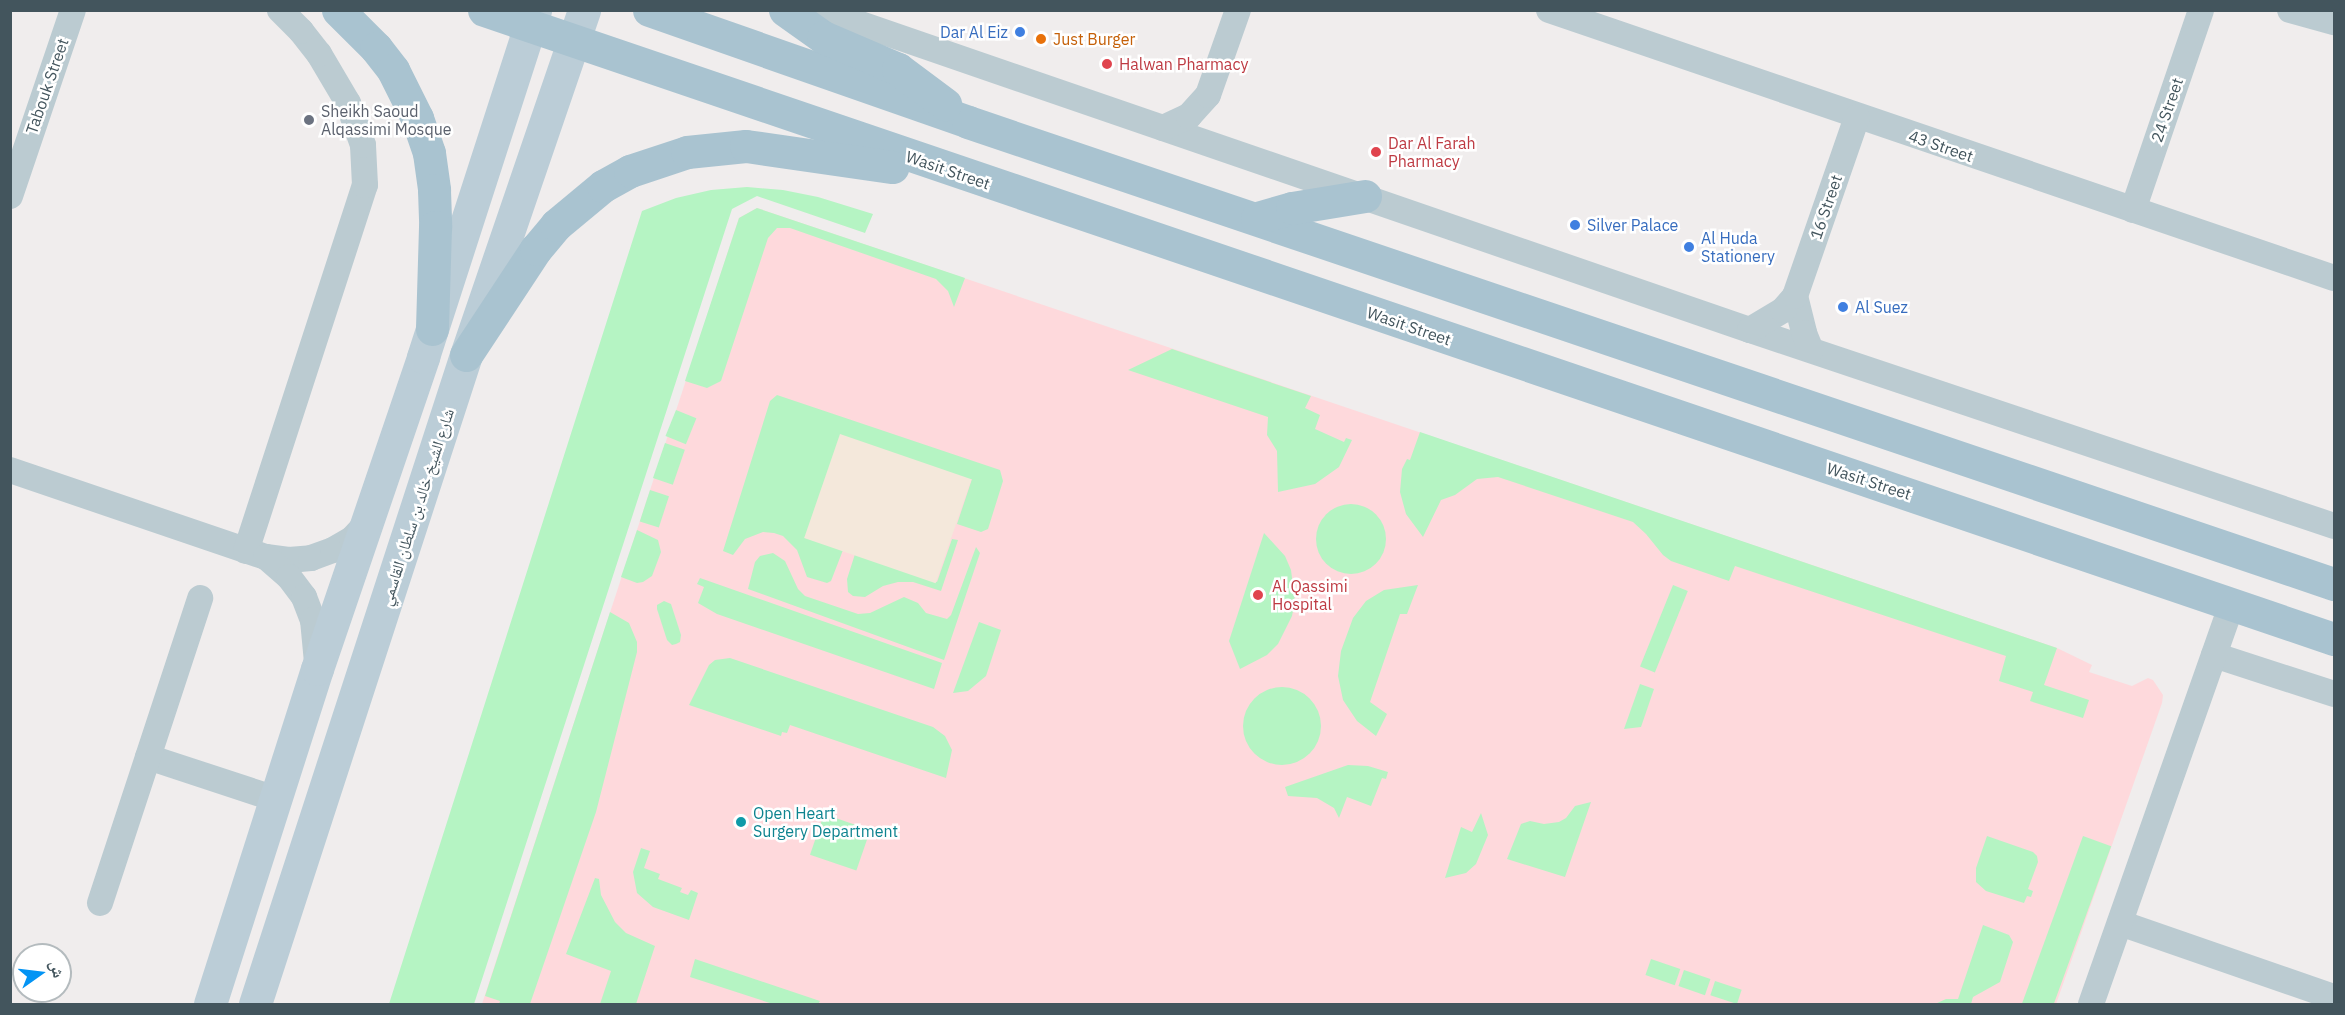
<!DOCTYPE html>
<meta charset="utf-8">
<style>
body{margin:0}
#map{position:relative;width:2345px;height:1015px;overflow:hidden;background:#f0eded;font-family:"IBM Plex Sans","Noto Naskh Arabic",sans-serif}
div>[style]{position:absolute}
.medical>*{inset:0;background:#fed9dc}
.green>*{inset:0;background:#b5f4c3;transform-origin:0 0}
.round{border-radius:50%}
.sand>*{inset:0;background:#f4e8db;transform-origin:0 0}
.street>*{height:26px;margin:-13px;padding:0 13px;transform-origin:13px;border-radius:13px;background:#bbcbd1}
.secondary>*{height:33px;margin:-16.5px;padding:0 16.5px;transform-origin:16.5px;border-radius:16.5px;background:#bbcdd7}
.primary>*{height:33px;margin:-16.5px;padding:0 16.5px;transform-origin:16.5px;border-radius:16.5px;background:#a9c3d0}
.dots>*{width:16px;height:16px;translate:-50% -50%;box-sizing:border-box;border:3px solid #fff;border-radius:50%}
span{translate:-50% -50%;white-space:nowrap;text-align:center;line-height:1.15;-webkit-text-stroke:5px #fff;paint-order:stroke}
.shop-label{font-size:16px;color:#366cbe}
.right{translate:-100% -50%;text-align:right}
.left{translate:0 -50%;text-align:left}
.food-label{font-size:16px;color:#c56008}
.health-label{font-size:16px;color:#be3a42}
.street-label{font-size:16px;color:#43555d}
.worship-label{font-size:16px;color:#5b616d}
.culture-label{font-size:16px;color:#0d838f}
.frame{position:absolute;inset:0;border:12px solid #43555d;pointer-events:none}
.north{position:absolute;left:12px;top:943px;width:60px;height:60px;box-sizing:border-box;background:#fff;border:2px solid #b4bbbe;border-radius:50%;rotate:76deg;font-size:16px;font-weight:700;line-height:24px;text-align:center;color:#43555d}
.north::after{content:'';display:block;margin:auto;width:21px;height:27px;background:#0394f4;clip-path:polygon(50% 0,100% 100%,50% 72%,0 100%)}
</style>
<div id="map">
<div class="medical">
<i style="clip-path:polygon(757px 208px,2057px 648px,2092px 665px,2089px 672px,2132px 686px,2148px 678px,2153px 680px,2163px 695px,2162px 703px,2056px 1004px,482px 1004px,739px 218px)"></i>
</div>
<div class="green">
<i style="clip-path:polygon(747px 187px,783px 190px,818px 197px,873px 214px,865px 233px,757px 196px,732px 209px,474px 1004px,389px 1004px,642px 211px,676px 198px,711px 190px)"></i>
<i style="clip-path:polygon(757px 208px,965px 278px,954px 307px,948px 291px,936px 279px,790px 228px,777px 228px,768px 238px,721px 381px,707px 388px,685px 381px,739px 218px)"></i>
<i style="clip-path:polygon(1172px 349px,1311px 396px,1305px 408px,1320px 415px,1315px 429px,1344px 442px,1346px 438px,1352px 440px,1339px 467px,1315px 484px,1278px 492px,1277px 451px,1267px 435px,1268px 417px,1128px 370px)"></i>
<i style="clip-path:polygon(777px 395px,1000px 470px,1003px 481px,988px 529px,981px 532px,957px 524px,972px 479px,806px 538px,843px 550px,831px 581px,827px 583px,807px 577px,797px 550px,783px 536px,774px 533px,763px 532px,745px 539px,733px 555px,723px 551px,770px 401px)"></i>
<i style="left:676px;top:410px;width:22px;height:28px;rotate:22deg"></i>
<i style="clip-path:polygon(1420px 432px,2057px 648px,2044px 685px,2089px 700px,2083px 718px,2030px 701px,2033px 692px,1999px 681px,2006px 656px,1735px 566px,1729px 581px,1671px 561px,1663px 555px,1646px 534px,1633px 522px,1498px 477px,1477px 479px,1455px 495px,1441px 500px,1423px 537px,1406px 514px,1400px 492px,1402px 469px,1407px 459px,1410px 460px)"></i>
<i style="left:665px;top:443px;width:21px;height:37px;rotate:19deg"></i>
<i style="left:650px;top:490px;width:20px;height:33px;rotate:18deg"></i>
<i class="round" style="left:1316px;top:504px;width:70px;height:70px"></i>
<i style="clip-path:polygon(637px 530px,658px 540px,661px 552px,652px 576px,643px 582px,637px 583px,621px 577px)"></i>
<i style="clip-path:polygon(1264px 533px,1285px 556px,1291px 570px,1295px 601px,1292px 616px,1278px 644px,1267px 655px,1240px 669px,1229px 641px)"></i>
<i style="clip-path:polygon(952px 539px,958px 540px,941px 591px,913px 582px,898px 582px,883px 586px,865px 597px,853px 596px,848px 592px,847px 579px,855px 554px,937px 582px)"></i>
<i style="clip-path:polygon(976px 547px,980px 553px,944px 660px,748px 589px,755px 562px,760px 556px,773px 553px,785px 561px,798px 589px,805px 596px,858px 614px,870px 613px,904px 597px,918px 603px,926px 613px,947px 619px,951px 615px)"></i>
<i style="clip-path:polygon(700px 578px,942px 663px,934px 689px,717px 614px,698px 603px,704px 587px,697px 584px)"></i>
<i style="clip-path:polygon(1418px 585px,1407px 614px,1400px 614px,1370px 702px,1387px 714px,1376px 736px,1357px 721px,1343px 700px,1338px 676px,1341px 651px,1353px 618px,1366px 601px,1384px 590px)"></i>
<i style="left:1673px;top:585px;width:16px;height:88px;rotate:22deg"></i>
<i style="clip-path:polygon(664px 601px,671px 604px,681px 635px,680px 642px,676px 644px,672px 645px,667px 640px,657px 609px,657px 605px)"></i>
<i style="clip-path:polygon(610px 612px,629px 623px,637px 642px,637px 652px,596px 812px,530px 1004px,499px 1004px,500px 1001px,485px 996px)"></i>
<i style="clip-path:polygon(979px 622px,1001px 630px,986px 676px,968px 691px,953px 693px)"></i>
<i style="clip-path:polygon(730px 658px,933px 727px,945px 736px,952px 750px,946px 778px,790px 725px,787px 733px,782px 732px,781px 736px,689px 705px,709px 665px,715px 660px)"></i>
<i style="clip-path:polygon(1640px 684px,1654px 689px,1641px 727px,1624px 729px)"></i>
<i class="round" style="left:1243px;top:687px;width:78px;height:78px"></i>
<i style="clip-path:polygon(1348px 765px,1368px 766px,1388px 772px,1386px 779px,1382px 778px,1371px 806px,1347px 797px,1339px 818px,1334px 808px,1317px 798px,1288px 796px,1285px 787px)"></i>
<i style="clip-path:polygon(1591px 802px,1565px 877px,1507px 859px,1521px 824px,1530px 821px,1544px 824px,1559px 822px,1566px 818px,1575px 806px)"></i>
<i style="clip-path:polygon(1481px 813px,1488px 835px,1476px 864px,1466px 873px,1445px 878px,1461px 827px,1472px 832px)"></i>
<i style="left:824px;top:814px;width:49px;height:43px;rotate:19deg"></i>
<i style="clip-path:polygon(1987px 836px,2033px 852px,2037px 856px,2038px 862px,2028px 889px,2033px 891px,2031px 897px,2027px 896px,2024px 903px,1986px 891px,1976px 882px,1976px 868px)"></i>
<i style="left:2083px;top:836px;width:30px;height:178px;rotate:20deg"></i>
<i style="clip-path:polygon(641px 848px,650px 851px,644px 868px,660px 874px,658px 879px,682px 888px,680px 892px,688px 895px,691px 890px,698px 893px,689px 920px,653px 907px,637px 893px,633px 872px)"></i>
<i style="clip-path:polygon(595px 878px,599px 879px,601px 895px,615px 922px,626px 933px,655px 946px,636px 1004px,600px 1004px,611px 971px,566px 954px)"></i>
<i style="clip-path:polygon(1983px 925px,2009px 935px,2013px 942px,2000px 982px,1973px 997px,1971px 1004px,1935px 1004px,1946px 999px,1958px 999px)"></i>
<i style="clip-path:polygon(695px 959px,820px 1001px,818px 1004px,773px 1004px,690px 977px)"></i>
<i style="left:1651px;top:959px;width:31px;height:17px;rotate:19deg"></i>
<i style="left:1684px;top:970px;width:28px;height:17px;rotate:19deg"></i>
<i style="left:1715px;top:981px;width:28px;height:15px;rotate:18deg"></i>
</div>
<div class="sand">
<i style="left:840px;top:434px;width:139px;height:110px;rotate:19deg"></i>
</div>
<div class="street">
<i style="left:820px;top:10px;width:984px;rotate:18.99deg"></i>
<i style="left:1750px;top:330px;width:616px;rotate:18.55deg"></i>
<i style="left:1549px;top:10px;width:829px;rotate:18.85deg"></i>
<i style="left:2290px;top:10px;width:45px;rotate:15.6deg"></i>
<i style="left:1163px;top:128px;width:29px;rotate:-25deg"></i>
<i style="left:1189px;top:116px;width:28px;rotate:-48deg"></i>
<i style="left:1208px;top:95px;width:90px;rotate:-70.6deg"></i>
<i style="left:10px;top:196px;width:196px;rotate:-71.3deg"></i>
<i style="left:2133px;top:210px;width:211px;rotate:-71.2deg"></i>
<i style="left:1795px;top:296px;width:38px;rotate:76deg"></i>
<i style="left:1804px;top:333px;width:18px;rotate:68deg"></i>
<i style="left:1750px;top:330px;width:39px;rotate:-31deg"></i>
<i style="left:1783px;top:310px;width:18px;rotate:-49deg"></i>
<i style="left:1795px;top:296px;width:189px;rotate:-70.9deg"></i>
<i style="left:10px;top:470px;width:270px;rotate:18.8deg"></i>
<i style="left:266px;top:557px;width:23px;rotate:7deg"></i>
<i style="left:289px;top:560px;width:22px;rotate:-5deg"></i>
<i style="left:311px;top:558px;width:23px;rotate:-20deg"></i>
<i style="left:333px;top:550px;width:22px;rotate:-30deg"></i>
<i style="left:352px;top:539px;width:22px;rotate:-47deg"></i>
<i style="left:246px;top:551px;width:385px;rotate:-72deg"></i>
<i style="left:365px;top:185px;width:40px;rotate:-92.9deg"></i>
<i style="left:363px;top:145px;width:45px;rotate:-109.7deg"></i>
<i style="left:348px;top:103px;width:57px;rotate:-120.6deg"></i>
<i style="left:319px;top:54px;width:29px;rotate:-128deg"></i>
<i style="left:301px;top:31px;width:30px;rotate:-135deg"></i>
<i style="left:266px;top:557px;width:30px;rotate:41deg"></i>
<i style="left:289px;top:577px;width:25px;rotate:53deg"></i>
<i style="left:304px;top:597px;width:25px;rotate:69deg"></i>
<i style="left:313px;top:620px;width:42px;rotate:84.6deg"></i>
<i style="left:2214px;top:655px;width:126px;rotate:18deg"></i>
<i style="left:148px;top:757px;width:135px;rotate:18.2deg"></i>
<i style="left:100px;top:903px;width:321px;rotate:-71.8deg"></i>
<i style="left:2120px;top:923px;width:226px;rotate:19.1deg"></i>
<i style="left:2091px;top:1004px;width:424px;rotate:-70.6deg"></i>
</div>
<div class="secondary">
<i style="left:210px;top:1004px;width:352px;rotate:-72.3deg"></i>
<i style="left:317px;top:669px;width:330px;rotate:-71.2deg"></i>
<i style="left:423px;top:357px;width:365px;rotate:-72.1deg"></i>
<i style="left:255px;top:1004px;width:682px;rotate:-71.99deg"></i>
<i style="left:466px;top:355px;width:365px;rotate:-71.1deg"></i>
</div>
<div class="primary">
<i style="left:338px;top:10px;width:54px;rotate:45deg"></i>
<i style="left:376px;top:48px;width:28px;rotate:52deg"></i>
<i style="left:393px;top:70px;width:54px;rotate:63.4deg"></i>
<i style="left:417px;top:118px;width:37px;rotate:71deg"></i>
<i style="left:429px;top:153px;width:37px;rotate:82deg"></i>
<i style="left:434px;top:190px;width:37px;rotate:88deg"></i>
<i style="left:435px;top:227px;width:102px;rotate:91.7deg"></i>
<i style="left:484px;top:10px;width:1954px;rotate:18.78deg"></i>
<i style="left:649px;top:10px;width:338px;rotate:19.3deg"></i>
<i style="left:968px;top:122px;width:1442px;rotate:18.69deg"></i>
<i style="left:785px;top:10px;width:47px;rotate:35.4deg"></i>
<i style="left:823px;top:37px;width:82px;rotate:23.1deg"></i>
<i style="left:898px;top:69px;width:59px;rotate:36.7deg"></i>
<i style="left:1257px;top:218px;width:36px;rotate:-16deg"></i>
<i style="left:1292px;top:208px;width:74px;rotate:-9.3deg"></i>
<i style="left:466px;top:355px;width:127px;rotate:-56.6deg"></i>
<i style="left:536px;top:249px;width:31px;rotate:-50deg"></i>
<i style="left:556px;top:225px;width:61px;rotate:-39.7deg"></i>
<i style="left:603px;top:186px;width:31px;rotate:-29deg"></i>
<i style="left:630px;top:171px;width:60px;rotate:-18.4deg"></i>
<i style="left:687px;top:152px;width:59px;rotate:-5.8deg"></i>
<i style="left:746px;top:146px;width:148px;rotate:8.2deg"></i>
</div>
<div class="dots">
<i style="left:1020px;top:32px;background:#3f7fe0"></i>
<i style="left:1041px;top:39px;background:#e8710a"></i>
<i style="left:1107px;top:64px;background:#e0444e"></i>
<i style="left:309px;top:120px;background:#6b7280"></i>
<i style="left:1376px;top:152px;background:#e0444e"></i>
<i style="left:1575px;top:225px;background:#3f7fe0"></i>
<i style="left:1689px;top:247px;background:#3f7fe0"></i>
<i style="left:1843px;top:307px;background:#3f7fe0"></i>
<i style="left:1258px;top:595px;background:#e0444e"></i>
<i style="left:741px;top:822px;background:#0f9aa8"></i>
</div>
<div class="shop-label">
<span class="right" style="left:1008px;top:32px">Dar Al Eiz</span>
<span class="left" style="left:1587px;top:225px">Silver Palace</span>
<span class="left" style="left:1701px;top:247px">Al Huda<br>Stationery</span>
<span class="left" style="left:1855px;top:307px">Al Suez</span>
</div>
<div class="food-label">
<span class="left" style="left:1053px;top:39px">Just Burger</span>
</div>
<div class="health-label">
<span class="left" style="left:1119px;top:64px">Halwan Pharmacy</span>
<span class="left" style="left:1388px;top:152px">Dar Al Farah<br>Pharmacy</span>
<span class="left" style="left:1272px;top:595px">Al Qassimi<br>Hospital</span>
</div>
<div class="street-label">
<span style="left:47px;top:86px;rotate:-71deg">Tabouk Street</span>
<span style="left:2167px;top:110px;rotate:-71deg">24 Street</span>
<span style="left:1941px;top:146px;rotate:19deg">43 Street</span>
<span style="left:948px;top:170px;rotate:19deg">Wasit Street</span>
<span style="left:1826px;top:207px;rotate:-71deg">16 Street</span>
<span style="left:1409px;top:326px;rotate:19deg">Wasit Street</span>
<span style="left:1869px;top:481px;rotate:18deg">Wasit Street</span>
<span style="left:417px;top:507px;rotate:-72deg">شارع الشيخ خالد بن سلطان القاسمي</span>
</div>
<div class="worship-label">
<span class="left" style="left:321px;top:120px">Sheikh Saoud<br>Alqassimi Mosque</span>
</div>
<div class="culture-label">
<span class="left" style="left:753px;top:822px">Open Heart<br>Surgery Department</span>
</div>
<div class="frame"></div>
<div class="north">ش</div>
</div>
